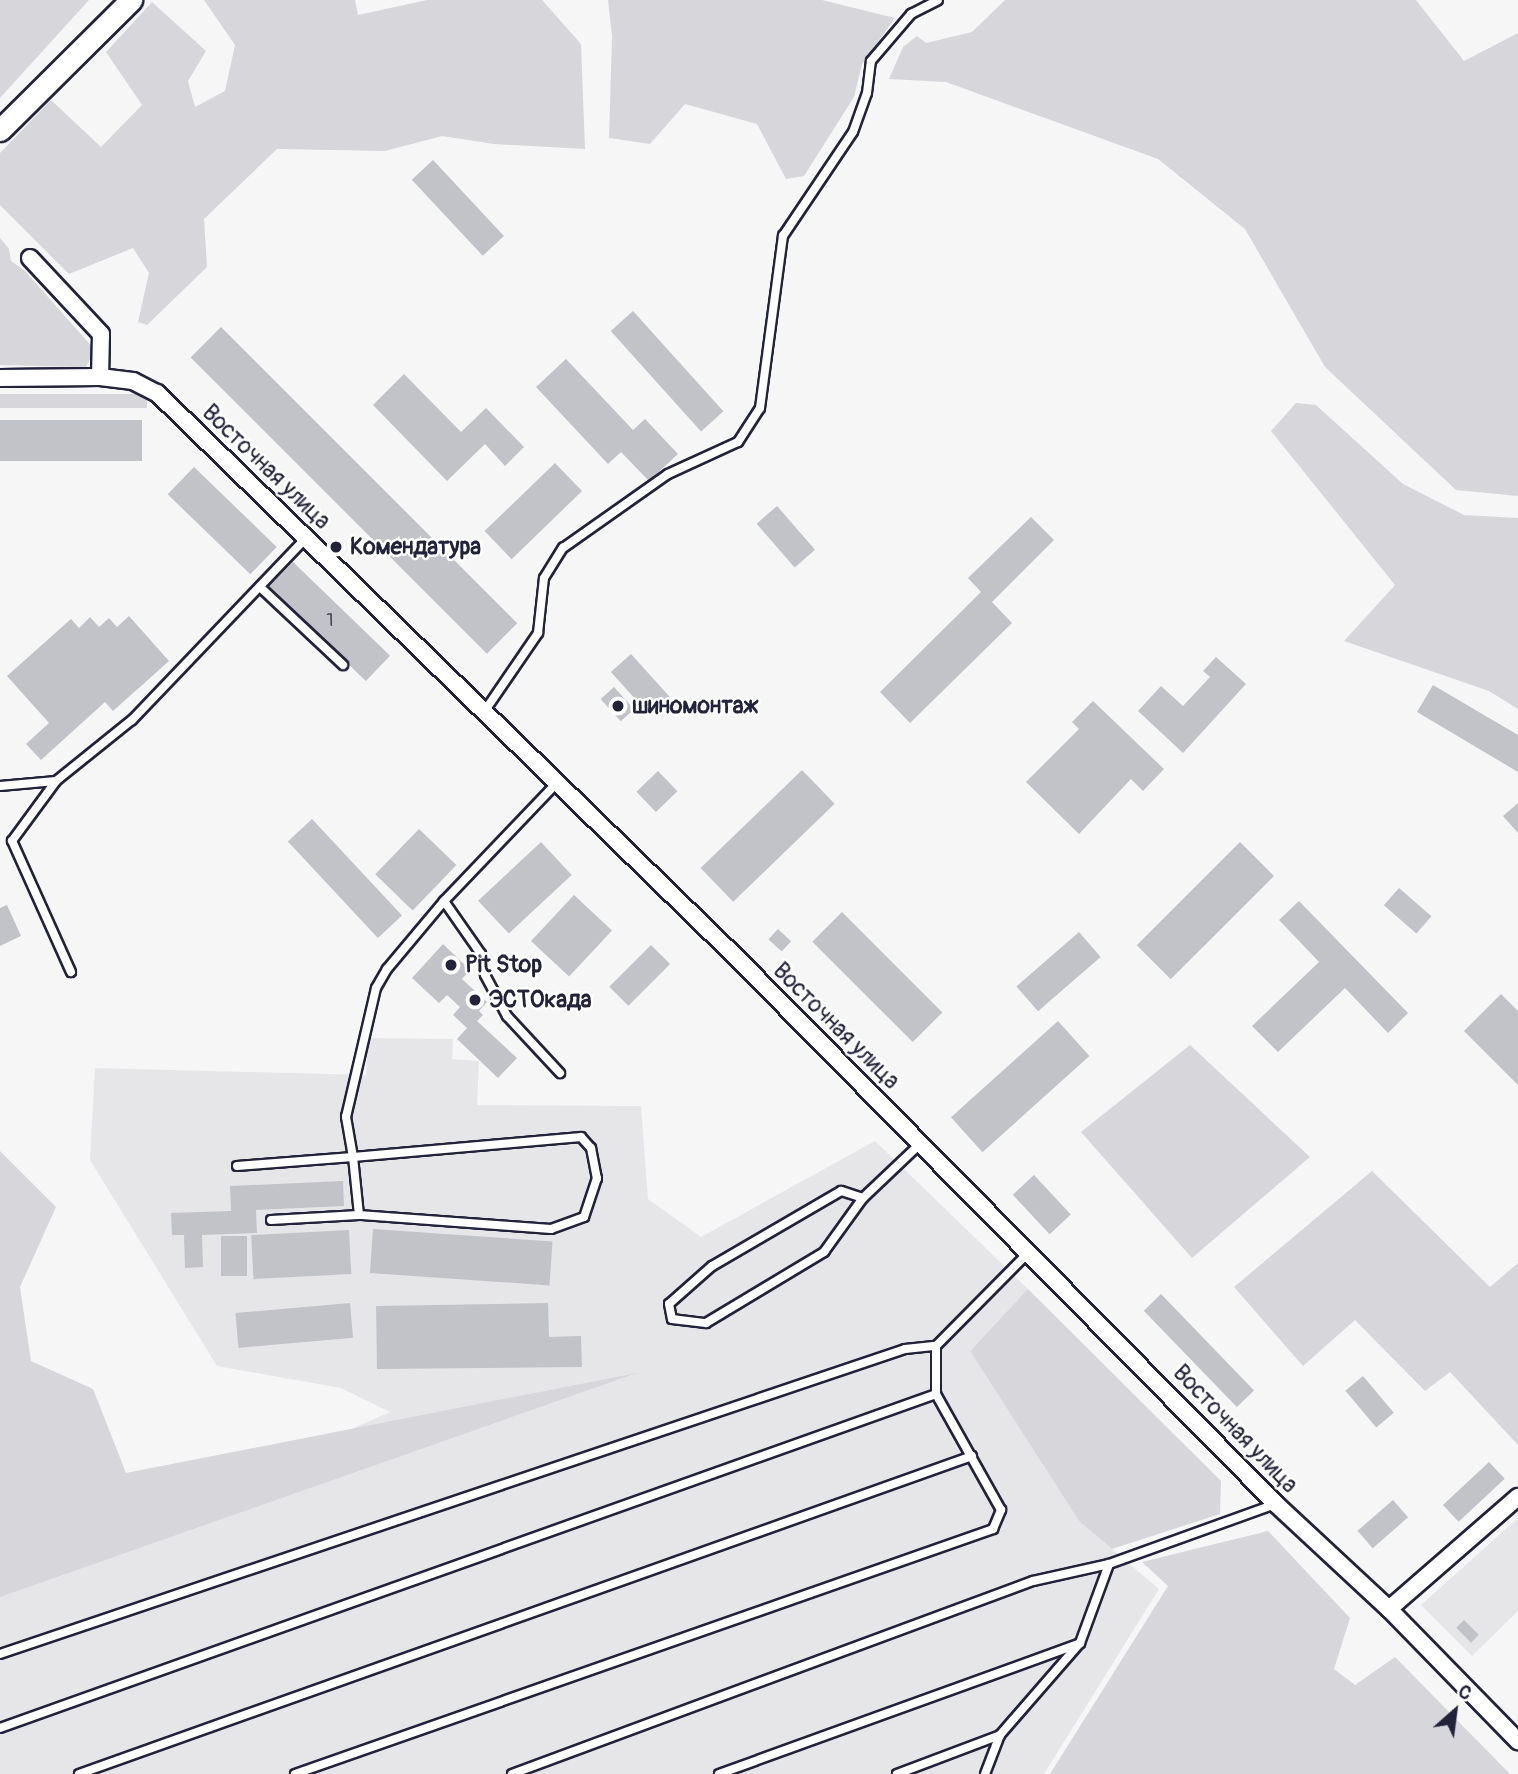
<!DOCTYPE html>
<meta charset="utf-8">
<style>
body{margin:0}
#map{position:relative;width:1518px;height:1774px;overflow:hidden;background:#f6f6f7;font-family:Pangolin,sans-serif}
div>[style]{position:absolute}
.built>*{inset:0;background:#e6e6e9}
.green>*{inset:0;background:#d7d7db;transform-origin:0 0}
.building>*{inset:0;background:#c2c2c9;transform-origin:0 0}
.roads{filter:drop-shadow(2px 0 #22223b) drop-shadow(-2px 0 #22223b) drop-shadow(0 2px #22223b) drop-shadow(0 -2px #22223b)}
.lane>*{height:8px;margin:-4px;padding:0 4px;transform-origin:4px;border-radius:4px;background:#fff}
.street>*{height:16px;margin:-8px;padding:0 8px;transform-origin:8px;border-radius:8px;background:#fff}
.secondary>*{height:21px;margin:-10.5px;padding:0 10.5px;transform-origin:10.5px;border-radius:10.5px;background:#fff}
.dots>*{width:19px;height:19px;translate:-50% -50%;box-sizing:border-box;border:4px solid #fff;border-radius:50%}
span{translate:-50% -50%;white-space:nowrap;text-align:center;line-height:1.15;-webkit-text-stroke:5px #fff;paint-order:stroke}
.number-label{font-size:19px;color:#4a4a5e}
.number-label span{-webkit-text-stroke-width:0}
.street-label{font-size:23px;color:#22223b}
.poi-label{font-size:23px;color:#22223b;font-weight:700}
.left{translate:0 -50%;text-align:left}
.north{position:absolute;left:1420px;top:1676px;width:70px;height:70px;-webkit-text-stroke:5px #fff;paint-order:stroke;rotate:28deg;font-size:19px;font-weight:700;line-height:28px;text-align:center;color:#22223b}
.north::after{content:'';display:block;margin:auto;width:24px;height:32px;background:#22223b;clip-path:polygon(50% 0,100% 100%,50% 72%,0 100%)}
</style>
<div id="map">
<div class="built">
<i style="clip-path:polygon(368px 1038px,453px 1039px,452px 1059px,479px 1061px,477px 1105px,641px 1106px,648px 1199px,701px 1237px,875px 1141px,1028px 1289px,970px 1351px,1079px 1521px,1159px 1589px,1044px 1774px,0 1774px,0 1584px,390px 1412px,341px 1388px,217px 1366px,90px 1160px,95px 1068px,366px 1075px)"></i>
<i style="clip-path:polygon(1518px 1518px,1518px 1611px,1472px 1656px,1421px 1605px)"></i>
</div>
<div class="green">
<i style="clip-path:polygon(0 0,89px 0,0 98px)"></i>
<i style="clip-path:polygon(204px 0,355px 0,358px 15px,427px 0,542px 0,581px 44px,585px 149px,494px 144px,442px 136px,385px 151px,277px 149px,204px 219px,207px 267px,147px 325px,138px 322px,149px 273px,133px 248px,69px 274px,0 205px,0 153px,51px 100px,101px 147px,142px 105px,106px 52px,152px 2px,206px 51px,188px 81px,195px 107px,225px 91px,235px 45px)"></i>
<i style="clip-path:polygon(608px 0,822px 0,895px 18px,862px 64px,854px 97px,804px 176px,786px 179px,757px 124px,685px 104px,650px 144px,609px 138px,612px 36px)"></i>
<i style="clip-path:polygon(1005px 0,1416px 0,1464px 61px,1518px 33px,1518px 496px,1456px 490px,1325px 367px,1245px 229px,1158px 159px,946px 82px,889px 79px,903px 47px,917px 36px,926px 43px,972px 32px)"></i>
<i style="clip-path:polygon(0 238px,9px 249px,11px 261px,25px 271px,95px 350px,86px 367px,0 365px)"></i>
<i style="left:0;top:394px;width:147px;height:14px"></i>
<i style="clip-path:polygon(1296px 403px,1316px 405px,1403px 484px,1464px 515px,1518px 518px,1518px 709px,1489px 691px,1344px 641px,1395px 585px,1271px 431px)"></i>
<i style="clip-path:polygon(1190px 1045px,1310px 1157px,1192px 1258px,1081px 1132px)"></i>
<i style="clip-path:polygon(0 1151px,56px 1207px,20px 1287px,31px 1361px,93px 1389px,126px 1473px,637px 1373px,0 1597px)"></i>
<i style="clip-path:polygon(1372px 1171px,1490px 1287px,1518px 1263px,1518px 1445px,1450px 1372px,1425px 1391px,1355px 1320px,1303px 1366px,1234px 1287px)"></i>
<i style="clip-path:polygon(1028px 1289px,1221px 1481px,1220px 1514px,1112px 1549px,1079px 1521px,970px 1351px)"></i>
<i style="clip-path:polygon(1268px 1531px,1350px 1618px,1334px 1669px,1355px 1685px,1395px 1657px,1510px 1774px,1050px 1774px,1168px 1586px,1142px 1562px)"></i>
</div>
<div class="building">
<i style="left:433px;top:160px;width:104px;height:29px;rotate:47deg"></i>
<i style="left:633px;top:311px;width:135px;height:30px;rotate:48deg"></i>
<i style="left:221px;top:327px;width:419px;height:43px;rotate:45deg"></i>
<i style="clip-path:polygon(566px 359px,633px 430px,645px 419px,678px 454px,649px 481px,621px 452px,608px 464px,536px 387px)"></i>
<i style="clip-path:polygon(404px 374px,461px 432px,486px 408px,524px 447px,505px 466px,485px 444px,447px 481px,373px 405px)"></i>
<i style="left:142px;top:420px;width:41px;height:142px;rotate:90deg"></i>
<i style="left:555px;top:463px;width:39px;height:98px;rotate:46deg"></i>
<i style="left:194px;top:467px;width:115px;height:38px;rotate:44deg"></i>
<i style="left:777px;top:506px;width:58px;height:27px;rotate:49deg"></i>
<i style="clip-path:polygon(1031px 517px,1054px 540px,992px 602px,1012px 623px,910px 723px,880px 692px,981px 592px,968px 578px)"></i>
<i style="left:293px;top:562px;width:135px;height:35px;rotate:44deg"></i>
<i style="clip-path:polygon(129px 616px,169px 661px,113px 711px,105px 702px,41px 760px,26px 744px,49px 723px,7px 676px,71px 619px,79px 628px,90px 617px,99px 627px,109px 618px,117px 627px)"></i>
<i style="left:631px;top:654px;width:59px;height:27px;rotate:48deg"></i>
<i style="clip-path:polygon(1216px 657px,1246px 684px,1183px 753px,1138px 711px,1161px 686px,1183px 706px,1210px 677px,1203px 671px)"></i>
<i style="clip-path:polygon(1433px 685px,1518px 735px,1518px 772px,1417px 712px)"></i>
<i style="left:614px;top:687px;width:30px;height:18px;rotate:48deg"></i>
<i style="clip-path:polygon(1093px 701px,1164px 769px,1143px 791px,1131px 779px,1079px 834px,1026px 782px,1079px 729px,1072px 722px)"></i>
<i style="left:802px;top:770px;width:47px;height:141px;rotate:46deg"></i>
<i style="left:658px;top:771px;width:28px;height:30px;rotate:46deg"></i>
<i style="clip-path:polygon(1518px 803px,1518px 833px,1503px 816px)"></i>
<i style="left:312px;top:819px;width:132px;height:33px;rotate:47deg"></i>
<i style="left:419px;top:829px;width:52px;height:63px;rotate:44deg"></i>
<i style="left:541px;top:842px;width:45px;height:86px;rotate:47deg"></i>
<i style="left:1240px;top:842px;width:48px;height:146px;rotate:45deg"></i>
<i style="left:1399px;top:888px;width:43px;height:23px;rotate:41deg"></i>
<i style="left:574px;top:895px;width:52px;height:63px;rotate:43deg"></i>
<i style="clip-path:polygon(1299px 901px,1408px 1013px,1388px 1033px,1345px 988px,1278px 1052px,1252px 1026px,1319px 962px,1279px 920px)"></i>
<i style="clip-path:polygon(7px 905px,21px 936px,0 946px,0 908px)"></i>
<i style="left:842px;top:912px;width:142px;height:42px;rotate:45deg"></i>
<i style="left:778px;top:929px;width:18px;height:14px;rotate:43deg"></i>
<i style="left:1079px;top:932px;width:33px;height:83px;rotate:49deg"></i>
<i style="clip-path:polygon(443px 944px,470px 970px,462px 979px,487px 1002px,479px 1011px,483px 1015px,477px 1021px,517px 1058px,498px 1078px,457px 1039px,467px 1028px,453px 1015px,460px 1007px,447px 995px,439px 1003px,412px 978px)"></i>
<i style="left:651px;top:945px;width:27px;height:59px;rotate:45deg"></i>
<i style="clip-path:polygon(1501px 994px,1518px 1011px,1518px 1085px,1464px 1031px)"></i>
<i style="left:1058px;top:1021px;width:47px;height:144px;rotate:48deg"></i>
<i style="left:1034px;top:1175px;width:54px;height:29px;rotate:47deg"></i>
<i style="clip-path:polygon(343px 1181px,344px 1206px,256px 1210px,257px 1233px,202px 1235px,203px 1267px,185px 1268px,184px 1235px,172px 1235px,171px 1213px,231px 1211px,230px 1186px)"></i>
<i style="left:373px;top:1229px;width:180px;height:44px;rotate:4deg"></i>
<i style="left:349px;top:1230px;width:44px;height:98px;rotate:87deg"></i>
<i style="left:221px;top:1236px;width:26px;height:40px"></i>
<i style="left:1161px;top:1294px;width:134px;height:24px;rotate:46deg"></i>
<i style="left:350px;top:1303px;width:35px;height:115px;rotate:85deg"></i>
<i style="clip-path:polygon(548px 1303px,549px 1337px,581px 1336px,582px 1367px,377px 1369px,376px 1306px)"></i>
<i style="left:1363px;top:1376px;width:48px;height:23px;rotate:50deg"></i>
<i style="left:1489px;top:1462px;width:23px;height:63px;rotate:47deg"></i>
<i style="left:1393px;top:1500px;width:23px;height:47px;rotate:49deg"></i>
<i style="left:1464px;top:1620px;width:21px;height:11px;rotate:45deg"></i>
</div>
<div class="roads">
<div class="lane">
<i style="left:260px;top:587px;width:114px;rotate:43.2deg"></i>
<i style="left:484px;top:712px;width:96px;rotate:-55.6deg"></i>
<i style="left:538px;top:633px;width:55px;rotate:-83.8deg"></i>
<i style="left:544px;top:578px;width:36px;rotate:-58deg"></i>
<i style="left:563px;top:548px;width:128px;rotate:-35.2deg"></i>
<i style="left:668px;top:474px;width:77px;rotate:-24.6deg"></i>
<i style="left:738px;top:442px;width:40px;rotate:-57.1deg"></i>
<i style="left:760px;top:408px;width:174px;rotate:-82.4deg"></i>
<i style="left:783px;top:236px;width:125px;rotate:-56.1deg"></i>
<i style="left:853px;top:132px;width:41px;rotate:-70.3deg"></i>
<i style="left:867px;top:93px;width:32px;rotate:-83deg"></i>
<i style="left:871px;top:61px;width:62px;rotate:-49.6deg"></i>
<i style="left:911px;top:14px;width:30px;rotate:-27deg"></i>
<i style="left:0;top:786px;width:56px;rotate:-5.1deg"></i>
<i style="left:444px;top:901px;width:65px;rotate:55.1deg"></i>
<i style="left:481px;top:954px;width:21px;rotate:79deg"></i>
<i style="left:485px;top:975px;width:47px;rotate:61.8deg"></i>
<i style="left:507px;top:1016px;width:78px;rotate:47.1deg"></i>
<i style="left:71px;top:972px;width:144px;rotate:-114.2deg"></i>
<i style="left:12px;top:841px;width:74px;rotate:-53.7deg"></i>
<i style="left:56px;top:781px;width:97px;rotate:-38.8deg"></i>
<i style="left:132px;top:720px;width:253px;rotate:-46.3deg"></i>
<i style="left:237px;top:1166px;width:116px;rotate:-4.4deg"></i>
<i style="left:353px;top:1157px;width:229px;rotate:-5deg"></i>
<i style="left:581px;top:1137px;width:15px;rotate:48deg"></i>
<i style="left:591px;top:1148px;width:31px;rotate:79deg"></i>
<i style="left:597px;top:1178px;width:41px;rotate:108.4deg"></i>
<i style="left:584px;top:1217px;width:35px;rotate:160deg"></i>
<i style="left:551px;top:1229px;width:193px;rotate:-175.8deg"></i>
<i style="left:359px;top:1215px;width:58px;rotate:-95.9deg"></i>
<i style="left:353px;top:1157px;width:41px;rotate:-99.9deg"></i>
<i style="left:346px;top:1117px;width:132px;rotate:-76.9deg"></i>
<i style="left:376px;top:988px;width:22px;rotate:-60deg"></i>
<i style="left:387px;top:969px;width:89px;rotate:-50deg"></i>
<i style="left:444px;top:901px;width:162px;rotate:-46.3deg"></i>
<i style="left:863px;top:1198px;width:23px;rotate:-162deg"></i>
<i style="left:841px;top:1191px;width:149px;rotate:149.8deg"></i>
<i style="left:712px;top:1266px;width:57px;rotate:138.5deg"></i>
<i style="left:669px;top:1304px;width:15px;rotate:79deg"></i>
<i style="left:672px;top:1319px;width:34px;rotate:7deg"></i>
<i style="left:706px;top:1323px;width:138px;rotate:-31deg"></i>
<i style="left:824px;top:1252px;width:67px;rotate:-54.2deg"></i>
<i style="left:863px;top:1198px;width:79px;rotate:-43.5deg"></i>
<i style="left:271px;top:1220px;width:88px;rotate:-3.3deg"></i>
<i style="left:0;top:1654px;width:955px;rotate:-18.62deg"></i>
<i style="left:905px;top:1349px;width:31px;rotate:-6deg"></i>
<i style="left:936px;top:1346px;width:134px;rotate:-45.3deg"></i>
<i style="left:0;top:1728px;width:994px;rotate:-19.64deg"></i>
<i style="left:79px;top:1774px;width:948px;rotate:-19.6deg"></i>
<i style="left:295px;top:1774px;width:740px;rotate:-19.34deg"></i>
<i style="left:993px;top:1529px;width:21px;rotate:-67deg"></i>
<i style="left:1001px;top:1510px;width:133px;rotate:-119.3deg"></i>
<i style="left:936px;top:1394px;width:48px;rotate:-90deg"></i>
<i style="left:512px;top:1774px;width:556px;rotate:-20.33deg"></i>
<i style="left:1033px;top:1581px;width:78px;rotate:-12.6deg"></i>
<i style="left:1109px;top:1564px;width:177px;rotate:-19.8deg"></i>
<i style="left:719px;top:1774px;width:384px;rotate:-19.9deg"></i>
<i style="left:897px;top:1774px;width:110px;rotate:-20.7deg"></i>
<i style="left:985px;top:1774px;width:42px;rotate:-69deg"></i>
<i style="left:1000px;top:1735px;width:122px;rotate:-49deg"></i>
<i style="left:1080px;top:1643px;width:84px;rotate:-69.8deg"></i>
</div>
<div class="street">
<i style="left:30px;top:258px;width:104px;rotate:46.9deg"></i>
<i style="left:101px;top:334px;width:43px;rotate:91.3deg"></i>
<i style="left:0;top:378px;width:100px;rotate:-0.6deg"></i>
<i style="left:100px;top:377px;width:33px;rotate:7deg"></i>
<i style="left:133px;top:381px;width:27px;rotate:27deg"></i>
<i style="left:157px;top:393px;width:805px;rotate:44.25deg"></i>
<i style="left:734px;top:955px;width:771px;rotate:45.37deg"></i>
<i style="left:1276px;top:1504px;width:154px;rotate:42.9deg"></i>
<i style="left:1389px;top:1609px;width:185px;rotate:45.7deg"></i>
<i style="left:1389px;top:1609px;width:171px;rotate:-41deg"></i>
</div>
<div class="secondary">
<i style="left:0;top:130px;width:185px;rotate:-44.8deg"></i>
</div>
</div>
<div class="dots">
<i style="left:336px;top:547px;background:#22223b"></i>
<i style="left:618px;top:706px;background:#22223b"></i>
<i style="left:451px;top:965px;background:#22223b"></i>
<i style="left:475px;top:1000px;background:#22223b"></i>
</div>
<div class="number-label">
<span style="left:330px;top:621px">1</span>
</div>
<div class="street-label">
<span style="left:266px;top:467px;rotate:44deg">Восточная улица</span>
<span style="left:836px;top:1026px;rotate:45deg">Восточная улица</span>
<span style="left:1235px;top:1429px;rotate:46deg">Восточная улица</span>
</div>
<div class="poi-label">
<span class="left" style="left:350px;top:547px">Комендатура</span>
<span class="left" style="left:632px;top:706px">шиномонтаж</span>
<span class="left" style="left:465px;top:965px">Pit Stop</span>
<span class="left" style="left:489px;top:1000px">ЭСТОкада</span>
</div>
<div class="north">С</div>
</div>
